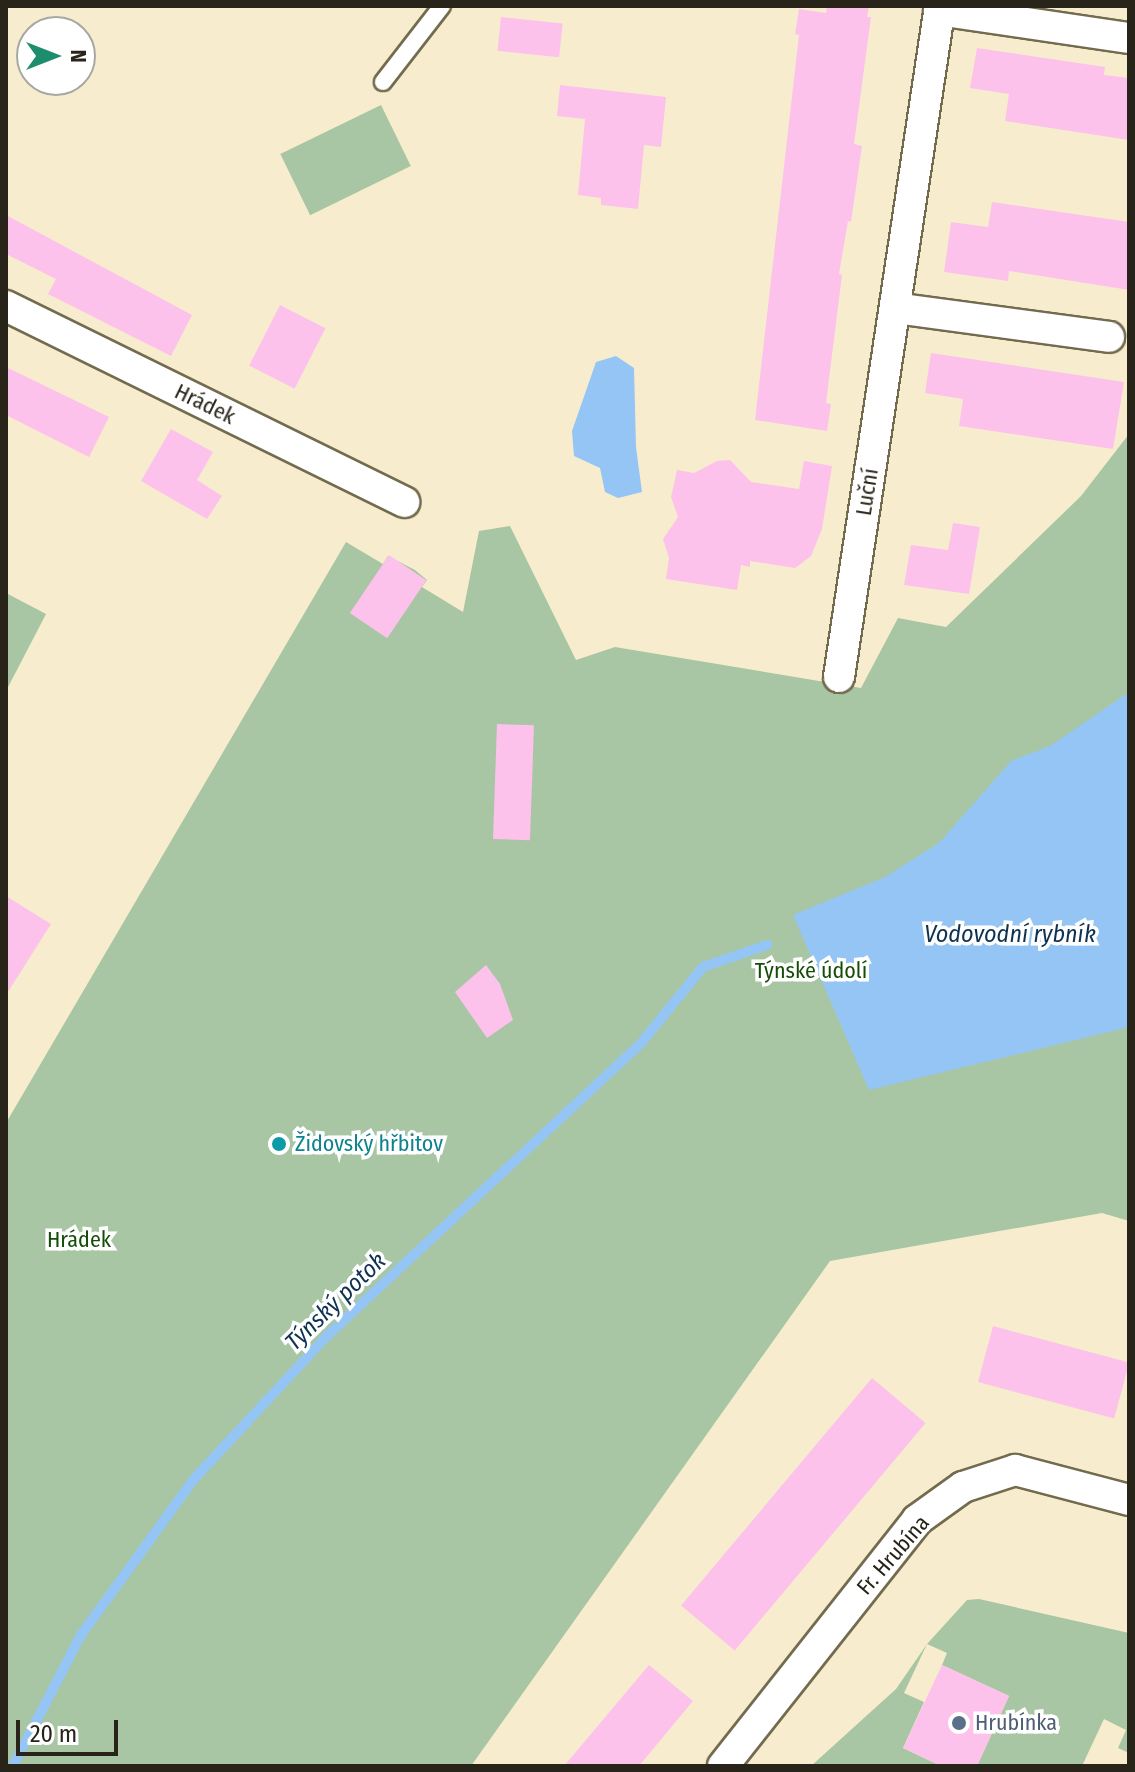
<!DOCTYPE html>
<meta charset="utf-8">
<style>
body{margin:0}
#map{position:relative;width:1135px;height:1772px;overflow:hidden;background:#f7edce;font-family:"Fira Sans Condensed",sans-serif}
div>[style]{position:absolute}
.green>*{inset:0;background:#a8c6a3;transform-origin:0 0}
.water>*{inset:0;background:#95c5f4}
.stream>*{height:10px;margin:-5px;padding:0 5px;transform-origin:5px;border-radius:5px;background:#95c5f4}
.building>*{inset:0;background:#fcc2ec;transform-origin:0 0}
.roads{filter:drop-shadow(2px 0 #736b4f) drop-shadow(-2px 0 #736b4f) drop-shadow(0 2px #736b4f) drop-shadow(0 -2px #736b4f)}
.service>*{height:16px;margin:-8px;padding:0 8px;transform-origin:8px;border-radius:8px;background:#fff}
.minor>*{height:30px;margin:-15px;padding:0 15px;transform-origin:15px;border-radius:15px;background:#fff}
.dots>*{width:22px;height:22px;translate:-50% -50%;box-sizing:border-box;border:4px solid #fff;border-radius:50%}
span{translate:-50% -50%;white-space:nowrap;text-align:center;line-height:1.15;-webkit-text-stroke:7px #fff;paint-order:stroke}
.street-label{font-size:22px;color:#282419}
.park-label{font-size:22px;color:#144d06}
.culture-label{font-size:22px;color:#0d838f}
.left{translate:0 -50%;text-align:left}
.service-label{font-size:22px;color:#4e5e75}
.water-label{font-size:24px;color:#0e3251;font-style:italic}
.frame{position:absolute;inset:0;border:8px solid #282419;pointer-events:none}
.north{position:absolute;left:16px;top:16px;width:80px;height:80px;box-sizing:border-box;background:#fff;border:2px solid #a9a7a3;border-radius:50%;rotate:90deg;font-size:22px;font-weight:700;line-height:32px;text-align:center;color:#282419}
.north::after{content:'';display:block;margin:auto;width:28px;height:36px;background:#1c8e6e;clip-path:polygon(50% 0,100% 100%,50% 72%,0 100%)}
.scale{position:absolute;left:16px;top:1720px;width:102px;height:36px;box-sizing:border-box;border:4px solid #282419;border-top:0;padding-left:10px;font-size:24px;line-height:28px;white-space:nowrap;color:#282419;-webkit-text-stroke:6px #fff;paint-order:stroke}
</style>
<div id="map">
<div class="green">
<i style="left:381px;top:105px;width:68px;height:112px;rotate:64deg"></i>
<i style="clip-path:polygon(1129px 434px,1129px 1221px,1102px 1213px,830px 1261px,471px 1766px,6px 1766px,6px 1123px,346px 542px,383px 564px,388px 556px,415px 570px,427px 580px,422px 587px,463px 612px,479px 531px,510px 526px,576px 660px,615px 647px,861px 688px,898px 618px,946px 627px,1081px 496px)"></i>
<i style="clip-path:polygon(6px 593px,46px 614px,6px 691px)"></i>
<i style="clip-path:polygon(979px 1599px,1129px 1633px,1129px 1753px,1118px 1748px,1126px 1730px,1104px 1719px,1082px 1766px,977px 1766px,1009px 1696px,942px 1665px,947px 1653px,927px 1644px,904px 1693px,924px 1702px,903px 1748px,941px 1766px,811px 1766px,896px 1689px,927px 1644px,967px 1600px)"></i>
</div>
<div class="water">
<i style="clip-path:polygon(616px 356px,634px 368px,636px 447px,642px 492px,618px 498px,605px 492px,600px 468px,574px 456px,572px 431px,596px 362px)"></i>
<i style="clip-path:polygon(1129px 692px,1129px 1027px,869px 1090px,793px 915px,885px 877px,939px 843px,1011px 761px,1050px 746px)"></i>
</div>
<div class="stream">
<i style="left:13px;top:1766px;width:148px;rotate:-62.6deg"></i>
<i style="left:81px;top:1635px;width:193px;rotate:-54.1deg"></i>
<i style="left:194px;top:1479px;width:195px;rotate:-47.1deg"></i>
<i style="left:327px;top:1336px;width:431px;rotate:-43deg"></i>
<i style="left:642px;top:1042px;width:97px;rotate:-50.9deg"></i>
<i style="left:703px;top:967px;width:68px;rotate:-19deg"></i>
</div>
<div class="building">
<i style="clip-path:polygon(827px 6px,869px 6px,867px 17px,871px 17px,854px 144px,862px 146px,851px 222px,848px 221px,839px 274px,842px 275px,826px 403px,831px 404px,827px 431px,755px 420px,799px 35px,795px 34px,799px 9px,826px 13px)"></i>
<i style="left:501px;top:17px;width:62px;height:34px;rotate:6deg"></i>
<i style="clip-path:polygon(977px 48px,1105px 67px,1104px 75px,1129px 78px,1129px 140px,1005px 121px,1009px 94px,970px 88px)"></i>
<i style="clip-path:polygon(560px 85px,666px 97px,661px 147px,644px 145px,638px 209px,601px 205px,601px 198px,578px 195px,585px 119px,557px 116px)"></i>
<i style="clip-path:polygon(992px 202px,1129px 222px,1129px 290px,1009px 271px,1008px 281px,944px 272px,951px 222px,988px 227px)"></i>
<i style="clip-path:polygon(6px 215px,192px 315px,171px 356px,48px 294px,56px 279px,6px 254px)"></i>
<i style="left:280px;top:305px;width:51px;height:68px;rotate:27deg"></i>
<i style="clip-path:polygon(931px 353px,1124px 382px,1113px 449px,959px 426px,963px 399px,925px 393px)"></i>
<i style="clip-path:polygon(6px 367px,109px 417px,89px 457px,6px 415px)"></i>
<i style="clip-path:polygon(171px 429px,213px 452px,197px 480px,222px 496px,207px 519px,141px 481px)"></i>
<i style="clip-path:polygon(730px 460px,751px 482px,799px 489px,804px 461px,832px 466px,822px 529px,811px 556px,795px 568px,750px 561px,750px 567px,741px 565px,737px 590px,666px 579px,669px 558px,663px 539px,678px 517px,671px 497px,677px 470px,694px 473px,717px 461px)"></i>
<i style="clip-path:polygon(953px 523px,980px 527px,969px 594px,904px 585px,911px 545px,948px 550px)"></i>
<i style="left:389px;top:555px;width:45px;height:70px;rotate:34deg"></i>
<i style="left:497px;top:724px;width:37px;height:115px;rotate:2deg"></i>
<i style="clip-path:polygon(6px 896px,51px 924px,6px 995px)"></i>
<i style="clip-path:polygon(486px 965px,500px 984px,513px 1020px,487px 1038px,455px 992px)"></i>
<i style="left:993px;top:1326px;width:141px;height:58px;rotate:15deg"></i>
<i style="left:872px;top:1378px;width:70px;height:297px;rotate:40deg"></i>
<i style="clip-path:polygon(649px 1665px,693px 1701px,639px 1766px,564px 1766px)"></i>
<i style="clip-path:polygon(942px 1665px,1009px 1696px,977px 1766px,941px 1766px,903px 1748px)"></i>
</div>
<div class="roads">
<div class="service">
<i style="left:383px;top:82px;width:96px;rotate:-52.2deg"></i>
</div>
<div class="minor">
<i style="left:939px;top:10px;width:192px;rotate:8.4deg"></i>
<i style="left:6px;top:306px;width:444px;rotate:26.2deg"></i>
<i style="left:895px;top:308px;width:216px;rotate:7.7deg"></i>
<i style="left:839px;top:677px;width:679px;rotate:-81.44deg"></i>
<i style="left:723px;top:1766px;width:313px;rotate:-51.7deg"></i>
<i style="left:917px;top:1520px;width:57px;rotate:-35.7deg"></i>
<i style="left:963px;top:1487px;width:55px;rotate:-18.1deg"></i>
<i style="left:1015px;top:1470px;width:118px;rotate:14.7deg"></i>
</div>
</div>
<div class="dots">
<i style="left:279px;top:1144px;background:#0f9aa8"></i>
<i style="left:959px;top:1723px;background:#5c6f8a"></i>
</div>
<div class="street-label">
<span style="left:205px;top:404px;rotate:26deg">Hrádek</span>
<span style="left:867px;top:492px;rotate:-81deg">Luční</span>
<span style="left:893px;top:1555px;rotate:-49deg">Fr. Hrubína</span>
</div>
<div class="park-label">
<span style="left:811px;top:971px">Týnské údolí</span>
<span style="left:79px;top:1240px">Hrádek</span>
</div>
<div class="culture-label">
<span class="left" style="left:295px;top:1144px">Židovský hřbitov</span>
</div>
<div class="service-label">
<span class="left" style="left:975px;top:1723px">Hrubínka</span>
</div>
<div class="water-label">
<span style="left:1010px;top:935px">Vodovodní rybník</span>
<span style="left:336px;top:1302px;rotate:-44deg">Týnský potok</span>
</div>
<div class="frame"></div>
<div class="north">N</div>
<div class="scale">20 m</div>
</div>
